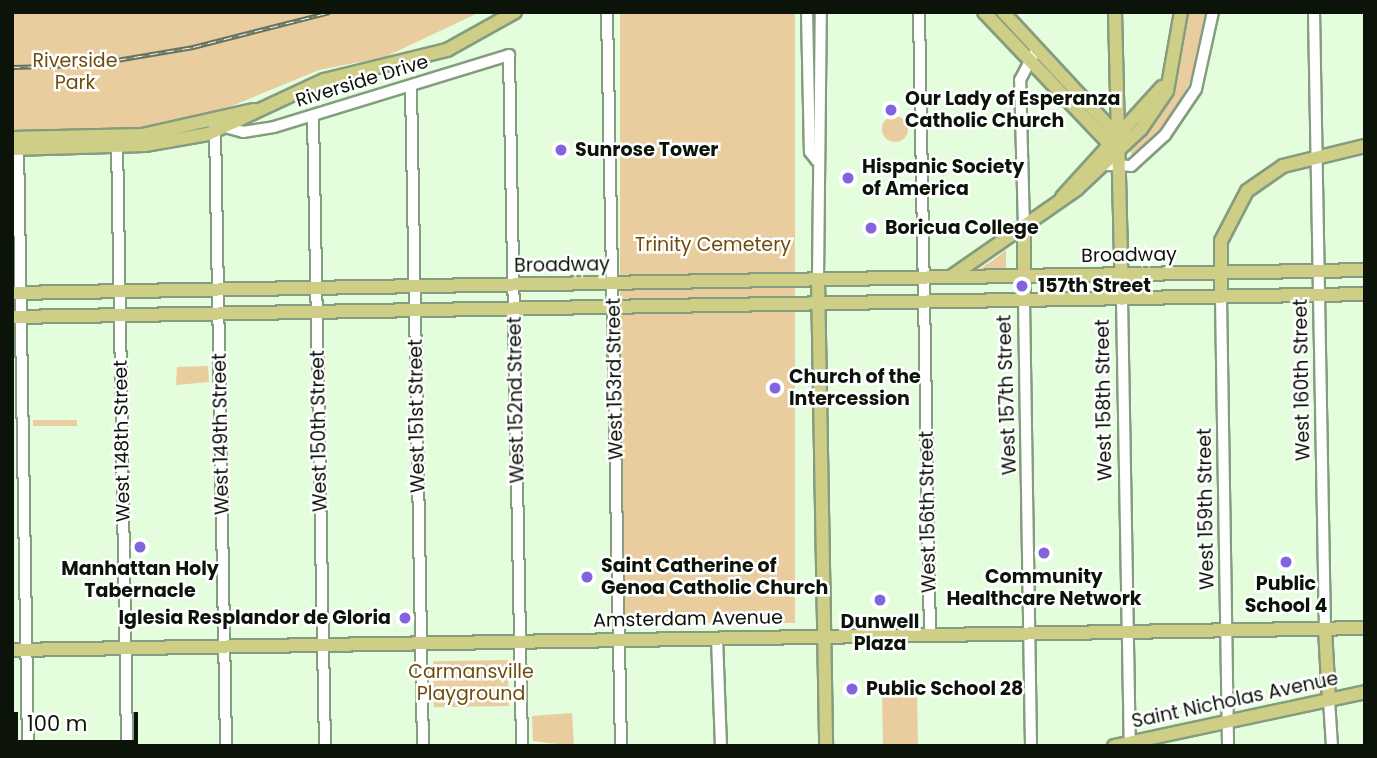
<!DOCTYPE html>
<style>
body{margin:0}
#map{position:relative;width:1377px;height:758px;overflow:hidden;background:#e3fddd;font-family:Poppins,sans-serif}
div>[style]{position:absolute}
.green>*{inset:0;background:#eacd9e;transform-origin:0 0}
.round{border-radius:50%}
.roads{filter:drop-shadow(2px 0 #849c7f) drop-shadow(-2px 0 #849c7f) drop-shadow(0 2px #849c7f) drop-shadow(0 -2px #849c7f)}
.minor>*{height:10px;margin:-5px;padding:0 5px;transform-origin:5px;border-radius:5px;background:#fff}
.major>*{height:12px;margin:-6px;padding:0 6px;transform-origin:6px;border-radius:6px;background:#cece86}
.rail>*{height:5px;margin-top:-2.5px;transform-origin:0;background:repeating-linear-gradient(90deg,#fff 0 8px,#647360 0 16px);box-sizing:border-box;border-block:2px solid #647360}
.dots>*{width:19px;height:19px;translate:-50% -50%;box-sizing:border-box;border:4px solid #fff;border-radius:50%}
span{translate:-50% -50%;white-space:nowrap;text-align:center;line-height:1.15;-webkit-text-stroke:5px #fff;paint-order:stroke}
.park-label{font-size:19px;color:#6e4d0c}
.street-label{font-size:19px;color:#0c140a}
.poi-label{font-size:19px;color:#0c140a;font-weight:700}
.left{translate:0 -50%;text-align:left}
.right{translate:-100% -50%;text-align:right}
.frame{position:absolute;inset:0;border:14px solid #0c140a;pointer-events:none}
.scale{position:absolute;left:14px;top:712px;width:124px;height:32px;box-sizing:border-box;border:4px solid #0c140a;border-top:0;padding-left:9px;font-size:21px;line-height:24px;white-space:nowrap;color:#0c140a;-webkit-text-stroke:5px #fff;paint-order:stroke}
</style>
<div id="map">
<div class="green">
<i style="clip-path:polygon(12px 12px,480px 12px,385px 57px,319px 70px,205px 117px,144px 128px,12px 133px)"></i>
<i style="left:620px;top:12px;width:175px;height:611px"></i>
<i style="clip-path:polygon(1187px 12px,1206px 12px,1193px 76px,1171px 118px,1132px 155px,1129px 149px,1160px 110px,1176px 73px)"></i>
<i class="round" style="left:882px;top:116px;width:26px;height:26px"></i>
<i style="clip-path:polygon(1006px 250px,1006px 268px,979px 269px,992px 261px)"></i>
<i style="clip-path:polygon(208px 366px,209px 382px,176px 385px,177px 367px)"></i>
<i style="left:77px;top:420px;width:6px;height:44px;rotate:90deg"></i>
<i style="left:508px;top:660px;width:46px;height:75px;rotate:89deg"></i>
<i style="left:917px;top:690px;width:56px;height:35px;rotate:89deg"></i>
<i style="clip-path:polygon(572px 713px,574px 746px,533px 741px,532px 716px)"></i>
</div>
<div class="roads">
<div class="minor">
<i style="left:607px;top:12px;width:734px;rotate:88.91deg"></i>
<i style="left:807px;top:12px;width:140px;rotate:88.8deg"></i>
<i style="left:810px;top:152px;width:11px;rotate:52deg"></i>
<i style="left:919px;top:12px;width:623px;rotate:88.99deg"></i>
<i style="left:1314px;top:12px;width:617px;rotate:88.98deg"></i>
<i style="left:411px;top:87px;width:659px;rotate:88.96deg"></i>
<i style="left:313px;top:116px;width:630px;rotate:88.91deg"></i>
<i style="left:221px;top:126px;width:23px;rotate:15deg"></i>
<i style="left:243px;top:132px;width:31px;rotate:-9deg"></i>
<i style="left:274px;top:127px;width:246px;rotate:-17deg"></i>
<i style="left:509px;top:55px;width:691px;rotate:88.92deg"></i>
<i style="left:215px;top:127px;width:619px;rotate:88.98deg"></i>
<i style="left:117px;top:140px;width:606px;rotate:89.05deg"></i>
<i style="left:18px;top:144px;width:602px;rotate:89.05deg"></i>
<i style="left:1106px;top:165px;width:25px;rotate:2deg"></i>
<i style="left:1131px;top:166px;width:46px;rotate:-42.4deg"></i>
<i style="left:1165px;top:135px;width:55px;rotate:-56deg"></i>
<i style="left:1196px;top:89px;width:79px;rotate:-77.6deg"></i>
<i style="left:1024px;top:228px;width:148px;rotate:-91.5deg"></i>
<i style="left:1020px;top:80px;width:30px;rotate:-62deg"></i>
<i style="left:818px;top:279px;width:267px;rotate:-89.4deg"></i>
<i style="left:1221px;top:297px;width:449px;rotate:89.1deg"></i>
<i style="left:1122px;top:299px;width:447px;rotate:89deg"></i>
<i style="left:1024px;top:300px;width:446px;rotate:89.1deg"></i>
<i style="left:717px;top:638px;width:108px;rotate:87.9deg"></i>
<i style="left:1329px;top:700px;width:46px;rotate:86.3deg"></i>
</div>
<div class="major">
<i style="left:984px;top:12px;width:195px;rotate:46.5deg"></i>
<i style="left:1003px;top:12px;width:169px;rotate:47.2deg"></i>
<i style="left:1115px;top:12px;width:287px;rotate:88.6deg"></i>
<i style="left:12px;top:138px;width:130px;rotate:-1.3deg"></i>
<i style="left:142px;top:135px;width:115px;rotate:-12.6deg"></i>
<i style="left:12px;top:149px;width:133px;rotate:-1.7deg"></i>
<i style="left:145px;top:145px;width:64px;rotate:-9.9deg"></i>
<i style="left:208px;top:134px;width:128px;rotate:-25deg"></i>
<i style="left:324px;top:80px;width:127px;rotate:-13.7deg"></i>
<i style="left:447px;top:50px;width:78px;rotate:-29.2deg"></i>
<i style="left:1062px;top:197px;width:149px;rotate:-47.7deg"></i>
<i style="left:1024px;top:228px;width:72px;rotate:90deg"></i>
<i style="left:952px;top:276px;width:152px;rotate:-34.8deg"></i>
<i style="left:1077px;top:189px;width:88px;rotate:-43.2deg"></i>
<i style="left:1141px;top:129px;width:46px;rotate:-55.6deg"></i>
<i style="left:1167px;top:91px;width:80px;rotate:-80deg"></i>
<i style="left:818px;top:279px;width:467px;rotate:89deg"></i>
<i style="left:12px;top:293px;width:1353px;rotate:-0.97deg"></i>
<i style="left:1221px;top:297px;width:56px;rotate:-90deg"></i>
<i style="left:1221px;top:241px;width:56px;rotate:-62.5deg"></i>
<i style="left:1247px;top:191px;width:44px;rotate:-34.8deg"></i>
<i style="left:1283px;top:166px;width:84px;rotate:-13.7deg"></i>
<i style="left:12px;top:317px;width:1353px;rotate:-0.97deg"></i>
<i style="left:1325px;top:629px;width:71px;rotate:86.8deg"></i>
<i style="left:12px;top:650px;width:1353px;rotate:-0.93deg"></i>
<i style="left:1114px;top:746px;width:257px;rotate:-12.1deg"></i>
</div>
</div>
<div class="rail">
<i style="left:12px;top:67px;width:75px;rotate:-1.5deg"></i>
<i style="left:87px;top:65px;width:108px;rotate:-9.6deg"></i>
<i style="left:193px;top:47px;width:141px;rotate:-14.3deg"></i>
</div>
<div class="dots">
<i style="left:891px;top:110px;background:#8364df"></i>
<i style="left:561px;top:150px;background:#8364df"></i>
<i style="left:848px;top:178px;background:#8364df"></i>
<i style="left:871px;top:228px;background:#8364df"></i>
<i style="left:1022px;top:286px;background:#8364df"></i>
<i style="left:775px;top:388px;background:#8364df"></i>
<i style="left:140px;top:547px;background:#8364df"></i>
<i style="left:1044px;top:553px;background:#8364df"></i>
<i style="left:1286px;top:562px;background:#8364df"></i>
<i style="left:587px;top:577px;background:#8364df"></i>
<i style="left:880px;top:600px;background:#8364df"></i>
<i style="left:405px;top:618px;background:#8364df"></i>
<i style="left:852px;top:689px;background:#8364df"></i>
</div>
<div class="park-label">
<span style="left:75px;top:72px">Riverside<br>Park</span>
<span style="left:713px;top:245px">Trinity Cemetery</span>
<span style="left:471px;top:683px">Carmansville<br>Playground</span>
</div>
<div class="street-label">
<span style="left:362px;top:81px;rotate:-17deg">Riverside Drive</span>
<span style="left:1129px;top:255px;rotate:-1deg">Broadway</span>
<span style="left:562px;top:265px;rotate:-1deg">Broadway</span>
<span style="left:615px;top:379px;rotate:-91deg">West 153rd Street</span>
<span style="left:1302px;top:380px;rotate:-91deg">West 160th Street</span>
<span style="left:1007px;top:395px;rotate:-92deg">West 157th Street</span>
<span style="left:516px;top:400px;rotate:-91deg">West 152nd Street</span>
<span style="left:1104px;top:400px;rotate:-91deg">West 158th Street</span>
<span style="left:417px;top:416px;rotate:-91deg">West 151st Street</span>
<span style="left:319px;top:431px;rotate:-91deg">West 150th Street</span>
<span style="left:221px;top:434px;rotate:-91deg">West 149th Street</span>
<span style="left:122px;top:441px;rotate:-91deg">West 148th Street</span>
<span style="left:1206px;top:509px;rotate:-91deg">West 159th Street</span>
<span style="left:928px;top:512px;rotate:-91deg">West 156th Street</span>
<span style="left:688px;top:619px;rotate:-1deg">Amsterdam Avenue</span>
<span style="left:1235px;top:700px;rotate:-12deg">Saint Nicholas Avenue</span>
</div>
<div class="poi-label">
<span class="left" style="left:905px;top:110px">Our Lady of Esperanza<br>Catholic Church</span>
<span class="left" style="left:575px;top:150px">Sunrose Tower</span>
<span class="left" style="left:862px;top:178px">Hispanic Society<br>of America</span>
<span class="left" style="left:885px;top:228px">Boricua College</span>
<span class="left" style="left:1038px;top:286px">157th Street</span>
<span class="left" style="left:789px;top:388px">Church of the<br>Intercession</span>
<span class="left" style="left:601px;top:577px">Saint Catherine of<br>Genoa Catholic Church</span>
<span style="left:140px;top:580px">Manhattan Holy<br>Tabernacle</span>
<span style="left:1044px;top:588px">Community<br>Healthcare Network</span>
<span style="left:1286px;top:595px">Public<br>School 4</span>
<span class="right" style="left:391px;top:618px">Iglesia Resplandor de Gloria</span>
<span style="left:880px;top:633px">Dunwell<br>Plaza</span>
<span class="left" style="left:866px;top:689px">Public School 28</span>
</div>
<div class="frame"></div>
<div class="scale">100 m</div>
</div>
